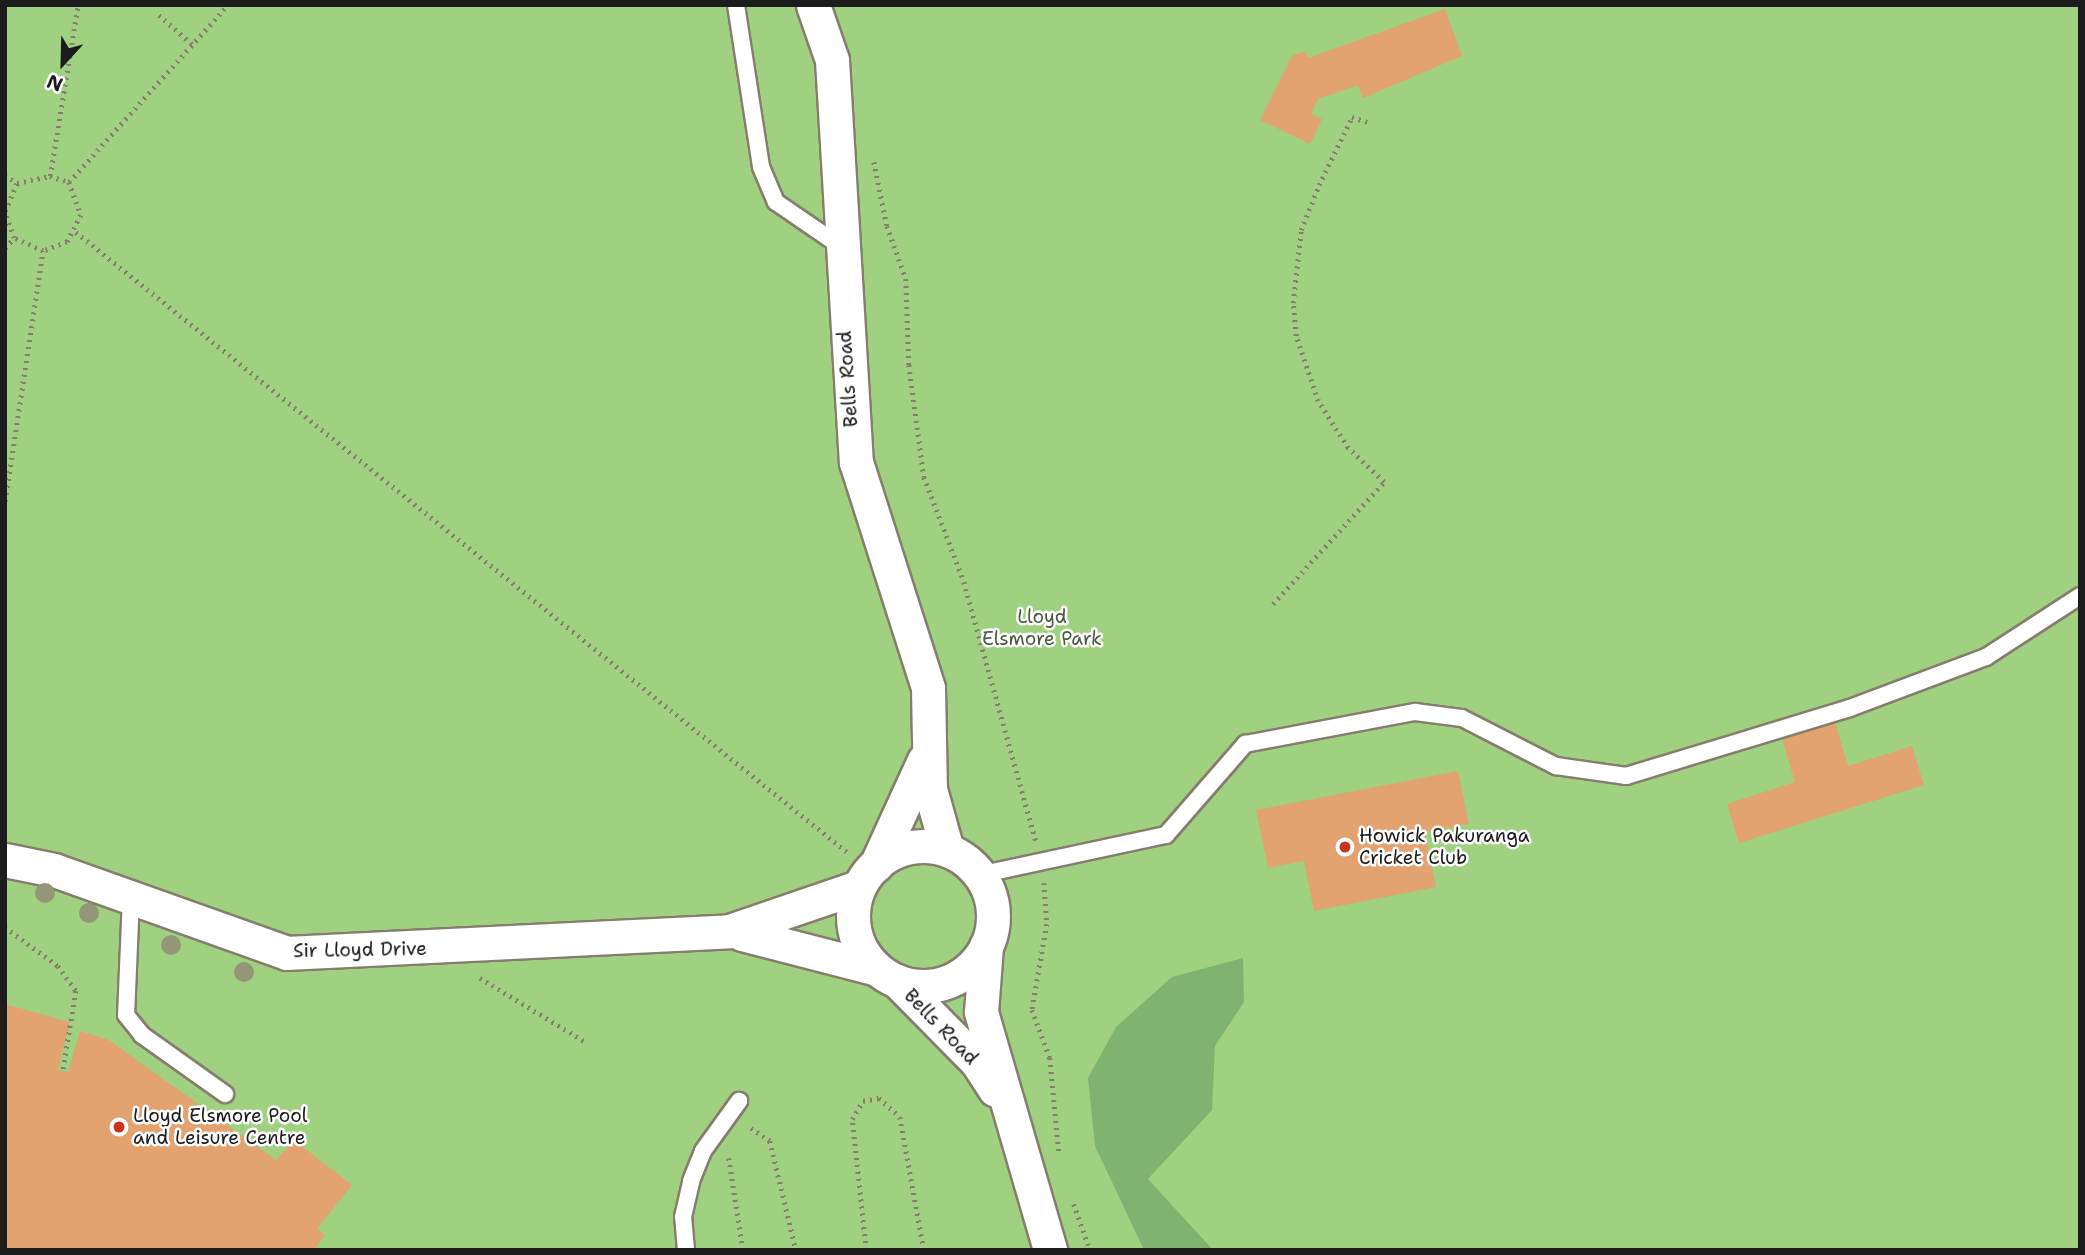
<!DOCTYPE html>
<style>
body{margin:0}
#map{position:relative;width:2085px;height:1255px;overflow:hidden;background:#efdebd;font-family:"Shantell Sans",sans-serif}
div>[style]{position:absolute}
.green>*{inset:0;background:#9fd181;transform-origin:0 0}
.forest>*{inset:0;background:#7fb36f}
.building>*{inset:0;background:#e2a370}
.path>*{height:4.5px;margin-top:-2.25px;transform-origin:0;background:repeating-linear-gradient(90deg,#867d6c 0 2px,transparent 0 7px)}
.roads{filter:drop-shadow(2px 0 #867d6c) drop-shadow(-2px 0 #867d6c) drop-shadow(0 2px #867d6c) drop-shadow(0 -2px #867d6c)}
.service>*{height:16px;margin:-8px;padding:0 8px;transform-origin:8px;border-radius:8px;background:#fff}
.minor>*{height:33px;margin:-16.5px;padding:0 16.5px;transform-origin:16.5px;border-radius:16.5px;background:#fff}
.minor>.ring{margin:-16.5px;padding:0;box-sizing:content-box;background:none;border:33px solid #fff;border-radius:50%}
.trees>*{width:20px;height:20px;margin:-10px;border-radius:50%;background:#949678}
.dots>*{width:19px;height:19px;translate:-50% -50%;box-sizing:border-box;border:4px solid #fff;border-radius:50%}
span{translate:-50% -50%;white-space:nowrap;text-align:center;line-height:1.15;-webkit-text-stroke:5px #fff;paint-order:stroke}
.street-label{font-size:19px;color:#1c1c1c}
.park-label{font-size:19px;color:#4a5b3f}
.poi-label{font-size:19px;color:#1c1c1c}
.left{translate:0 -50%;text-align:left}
.frame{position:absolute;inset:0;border:7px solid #1c1c1c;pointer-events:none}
.north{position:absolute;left:28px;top:28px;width:70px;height:70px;-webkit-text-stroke:5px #fff;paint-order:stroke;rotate:202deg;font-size:19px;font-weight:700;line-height:28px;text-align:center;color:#1c1c1c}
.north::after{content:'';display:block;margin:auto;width:24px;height:32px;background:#1c1c1c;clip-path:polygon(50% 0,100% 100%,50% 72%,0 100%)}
</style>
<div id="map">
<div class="green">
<i style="left:5px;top:5px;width:2075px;height:1245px"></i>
</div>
<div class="forest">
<i style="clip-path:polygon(1243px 958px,1244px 1002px,1215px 1046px,1212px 1110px,1148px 1179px,1213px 1250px,1144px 1250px,1095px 1146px,1088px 1078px,1116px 1027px,1172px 977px)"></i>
</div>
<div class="building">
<i style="clip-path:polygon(1445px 9px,1462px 56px,1363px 98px,1358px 85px,1318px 99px,1311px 114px,1322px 119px,1310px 144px,1260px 120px,1292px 56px,1305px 51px,1308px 58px)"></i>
<i style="clip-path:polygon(1835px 722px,1848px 766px,1912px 746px,1924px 785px,1739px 843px,1727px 804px,1795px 782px,1782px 739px)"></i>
<i style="clip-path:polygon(1458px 771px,1469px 824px,1425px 832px,1436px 887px,1314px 911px,1304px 861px,1268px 868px,1256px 810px)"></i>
<i style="clip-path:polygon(5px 1004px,70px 1022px,58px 1070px,68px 1072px,80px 1031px,109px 1040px,276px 1160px,294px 1140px,352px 1185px,317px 1229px,325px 1235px,314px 1250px,5px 1250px)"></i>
</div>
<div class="path">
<i style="left:159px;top:15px;width:45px;rotate:41.4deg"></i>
<i style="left:874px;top:162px;width:65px;rotate:78.5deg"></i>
<i style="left:887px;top:226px;width:56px;rotate:70.3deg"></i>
<i style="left:906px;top:279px;width:86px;rotate:88deg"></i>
<i style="left:909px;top:365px;width:113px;rotate:82.4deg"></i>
<i style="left:924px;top:477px;width:112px;rotate:69.1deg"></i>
<i style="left:964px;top:582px;width:269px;rotate:74.5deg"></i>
<i style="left:5px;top:175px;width:14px;rotate:34deg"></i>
<i style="left:50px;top:176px;width:173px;rotate:-80.7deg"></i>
<i style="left:69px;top:182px;width:238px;rotate:-48.1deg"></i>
<i style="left:5px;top:211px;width:30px;rotate:-67deg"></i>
<i style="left:17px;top:183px;width:34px;rotate:-12deg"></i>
<i style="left:50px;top:176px;width:20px;rotate:18deg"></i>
<i style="left:69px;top:182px;width:35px;rotate:70deg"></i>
<i style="left:81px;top:215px;width:30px;rotate:117deg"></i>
<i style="left:67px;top:242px;width:26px;rotate:159deg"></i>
<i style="left:43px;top:251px;width:32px;rotate:-156deg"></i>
<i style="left:14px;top:238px;width:27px;rotate:-110deg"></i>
<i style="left:76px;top:232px;width:989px;rotate:38.8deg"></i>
<i style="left:5px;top:248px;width:13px;rotate:-48deg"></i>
<i style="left:5px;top:501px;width:253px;rotate:-81.4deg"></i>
<i style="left:1273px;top:604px;width:165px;rotate:-47.7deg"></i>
<i style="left:1384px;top:482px;width:50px;rotate:-136.6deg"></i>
<i style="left:1348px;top:448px;width:56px;rotate:-122.6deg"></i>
<i style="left:1318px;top:401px;width:69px;rotate:-108.7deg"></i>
<i style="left:1296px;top:336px;width:33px;rotate:-95deg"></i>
<i style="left:1293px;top:303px;width:73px;rotate:-83.7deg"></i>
<i style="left:1301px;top:230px;width:48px;rotate:-68.2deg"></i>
<i style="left:1319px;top:185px;width:76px;rotate:-64.1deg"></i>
<i style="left:1352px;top:117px;width:19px;rotate:18deg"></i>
<i style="left:1044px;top:883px;width:41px;rotate:85.8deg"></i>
<i style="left:1047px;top:924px;width:87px;rotate:99.9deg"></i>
<i style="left:1032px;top:1010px;width:51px;rotate:69.4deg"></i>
<i style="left:1050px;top:1058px;width:95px;rotate:84.6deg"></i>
<i style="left:5px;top:927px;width:66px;rotate:36.3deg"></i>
<i style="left:58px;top:966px;width:31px;rotate:54deg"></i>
<i style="left:76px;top:991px;width:81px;rotate:99.2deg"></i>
<i style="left:480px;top:978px;width:122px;rotate:31.2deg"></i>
<i style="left:751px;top:1128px;width:23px;rotate:34deg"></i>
<i style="left:770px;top:1141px;width:112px;rotate:76.6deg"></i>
<i style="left:729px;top:1158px;width:93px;rotate:81.3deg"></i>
<i style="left:1074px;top:1204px;width:49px;rotate:70.8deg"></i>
<i style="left:866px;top:1250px;width:132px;rotate:-96.1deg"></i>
<i style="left:852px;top:1119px;width:21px;rotate:-59deg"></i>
<i style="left:863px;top:1101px;width:16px;rotate:-11deg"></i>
<i style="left:879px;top:1098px;width:28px;rotate:42deg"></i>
<i style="left:900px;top:1117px;width:135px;rotate:79.8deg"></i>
</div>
<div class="roads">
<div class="service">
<i style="left:736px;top:5px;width:164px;rotate:81.2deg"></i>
<i style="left:761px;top:167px;width:38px;rotate:67deg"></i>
<i style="left:776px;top:202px;width:78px;rotate:34.5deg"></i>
<i style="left:979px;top:875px;width:191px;rotate:-12.1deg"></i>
<i style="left:1166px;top:835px;width:121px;rotate:-49deg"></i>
<i style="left:1245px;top:744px;width:173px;rotate:-10.7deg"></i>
<i style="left:1415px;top:712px;width:47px;rotate:7.3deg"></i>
<i style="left:1462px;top:718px;width:106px;rotate:27.1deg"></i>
<i style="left:1556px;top:766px;width:71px;rotate:8.1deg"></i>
<i style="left:1626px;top:776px;width:234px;rotate:-16.9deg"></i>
<i style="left:1850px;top:708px;width:145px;rotate:-20.6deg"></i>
<i style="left:1986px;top:657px;width:112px;rotate:-33deg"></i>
<i style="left:131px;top:897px;width:118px;rotate:92.4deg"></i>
<i style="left:126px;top:1015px;width:26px;rotate:51deg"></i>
<i style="left:142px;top:1035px;width:102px;rotate:35.4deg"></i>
<i style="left:686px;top:1250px;width:33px;rotate:-95deg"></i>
<i style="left:683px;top:1217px;width:37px;rotate:-77deg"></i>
<i style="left:691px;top:1181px;width:32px;rotate:-68deg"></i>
<i style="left:703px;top:1151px;width:62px;rotate:-54.2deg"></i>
</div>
<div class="minor">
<i style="left:813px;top:5px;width:58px;rotate:70.9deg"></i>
<i style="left:832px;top:60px;width:403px;rotate:86.6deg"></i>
<i style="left:856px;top:462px;width:237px;rotate:72.3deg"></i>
<i style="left:928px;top:688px;width:101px;rotate:88.9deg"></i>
<i style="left:930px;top:789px;width:63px;rotate:74.4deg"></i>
<i class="ring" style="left:853px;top:846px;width:107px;height:107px"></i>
<i style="left:5px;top:860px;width:50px;rotate:11.5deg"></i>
<i style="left:54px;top:870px;width:247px;rotate:19.6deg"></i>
<i style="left:287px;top:953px;width:443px;rotate:-2.8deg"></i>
<i style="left:729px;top:931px;width:136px;rotate:-18.8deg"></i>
<i style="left:876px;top:865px;width:115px;rotate:-65.4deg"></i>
<i style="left:742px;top:934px;width:139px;rotate:14.5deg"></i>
<i style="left:986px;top:946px;width:66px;rotate:94.3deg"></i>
<i style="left:981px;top:1012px;width:248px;rotate:73.8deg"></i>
<i style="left:897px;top:981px;width:114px;rotate:45.4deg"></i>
<i style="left:977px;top:1062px;width:33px;rotate:57deg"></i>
</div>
</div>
<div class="trees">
<i style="left:45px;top:893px"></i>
<i style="left:89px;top:913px"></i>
<i style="left:171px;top:945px"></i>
<i style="left:244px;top:972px"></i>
</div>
<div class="dots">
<i style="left:1345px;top:847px;background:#c8321e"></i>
<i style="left:119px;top:1127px;background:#c8321e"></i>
</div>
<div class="street-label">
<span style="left:848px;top:379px;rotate:-94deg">Bells Road</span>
<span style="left:360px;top:950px;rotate:-1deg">Sir Lloyd Drive</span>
<span style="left:941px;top:1027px;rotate:46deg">Bells Road</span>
</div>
<div class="park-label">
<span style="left:1042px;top:628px">Lloyd<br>Elsmore Park</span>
</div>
<div class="poi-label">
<span class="left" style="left:1359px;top:847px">Howick Pakuranga<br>Cricket Club</span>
<span class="left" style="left:133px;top:1127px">Lloyd Elsmore Pool<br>and Leisure Centre</span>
</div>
<div class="frame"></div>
<div class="north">N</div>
</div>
